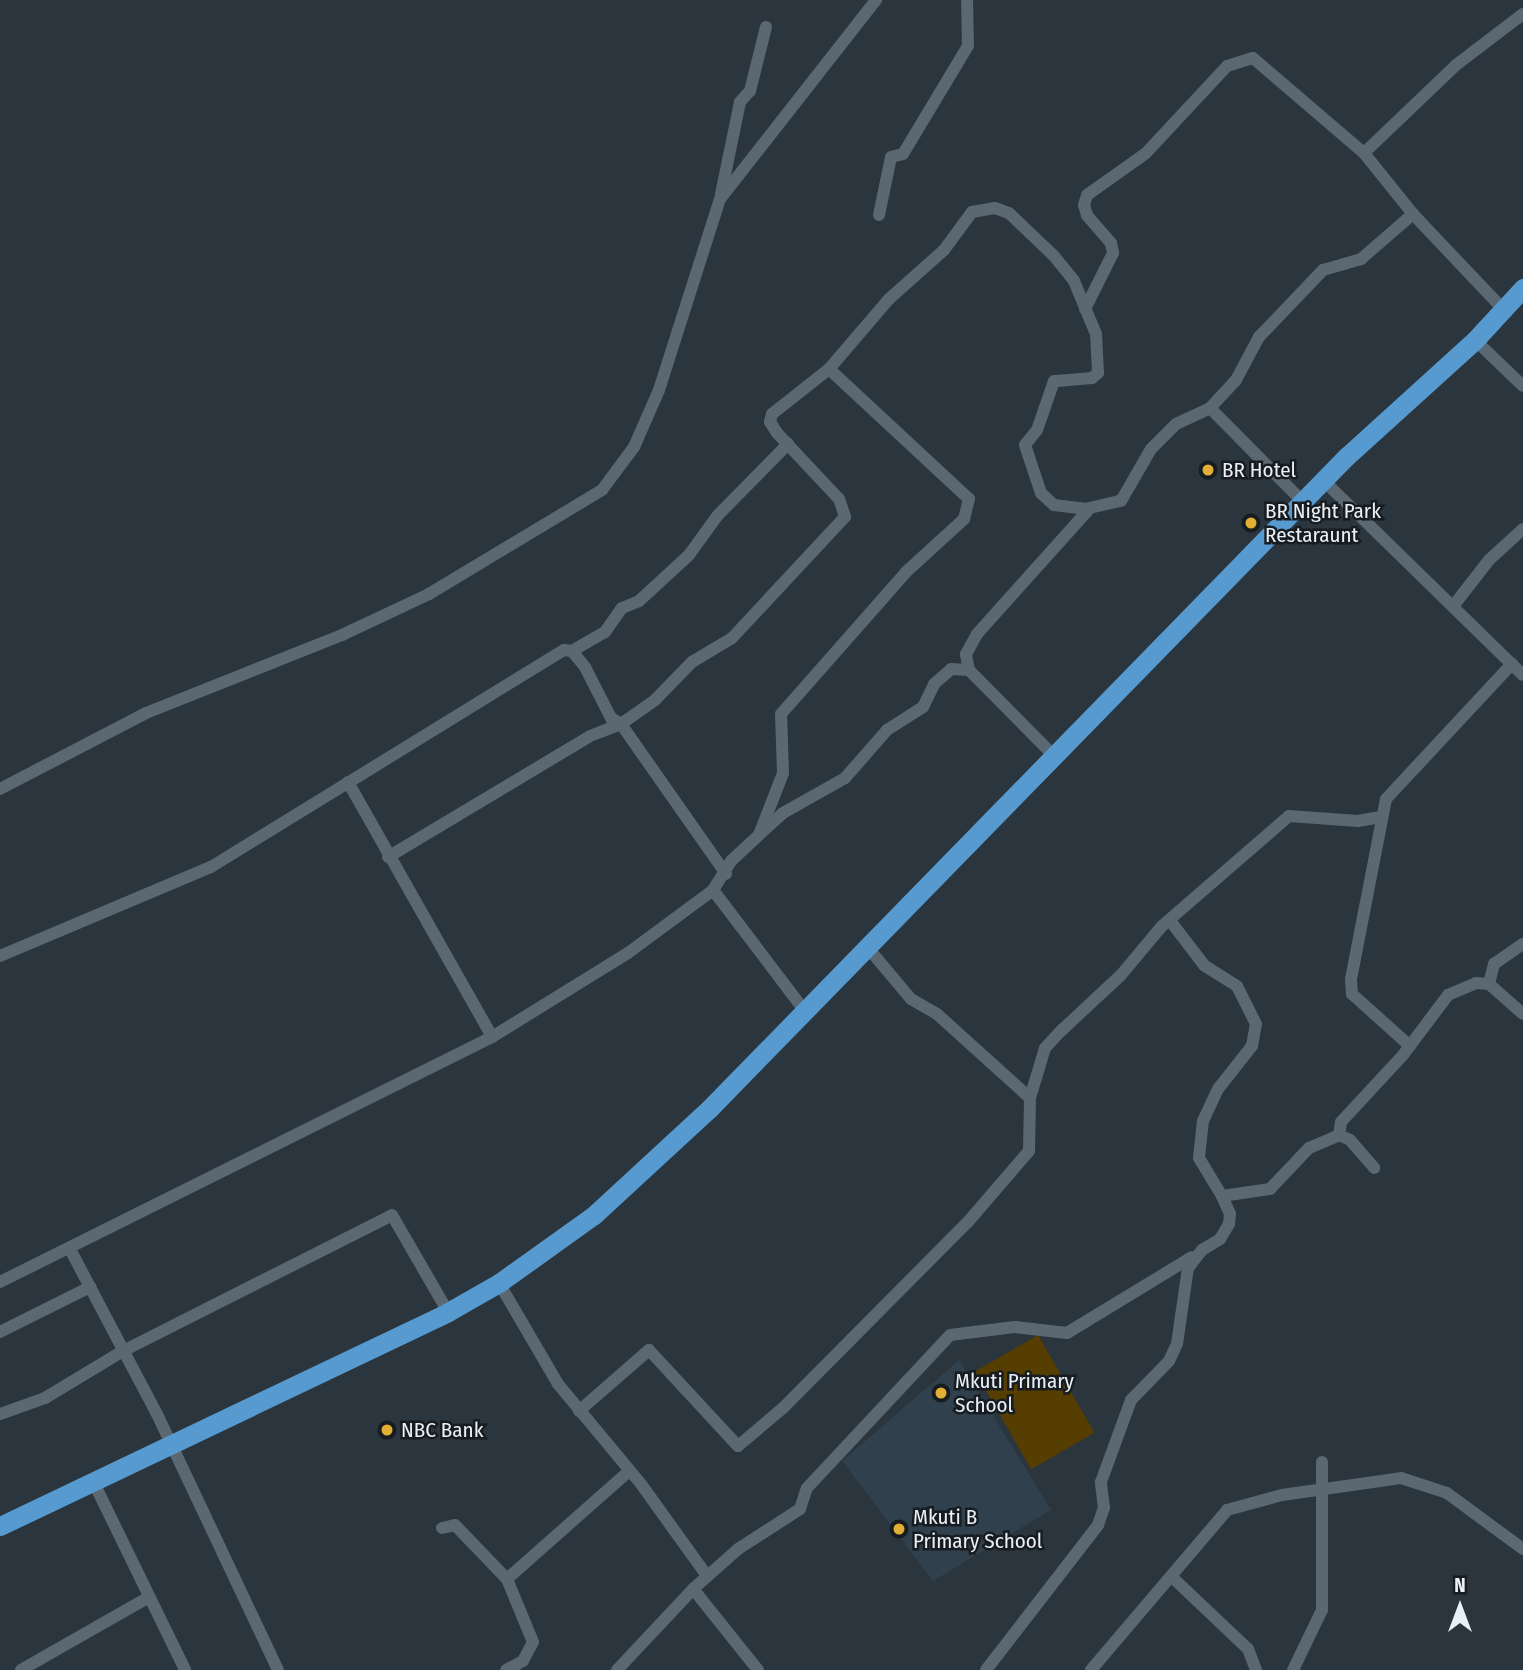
<!DOCTYPE html>
<style>
body{margin:0}
#map{position:relative;width:1523px;height:1670px;overflow:hidden;background:#2a353e;font-family:"Fira Sans Condensed",sans-serif}
div>[style]{position:absolute}
.built>*{inset:0;background:#30404c}
.green>*{inset:0;background:#553e00;transform-origin:0 0}
.minor>*{height:12px;margin:-6px;padding:0 6px;transform-origin:6px;border-radius:6px;background:#5b6771}
.highway>*{height:19px;margin:-9.5px;padding:0 9.5px;transform-origin:9.5px;border-radius:9.5px;background:#569acf}
.dots>*{width:19px;height:19px;translate:-50% -50%;box-sizing:border-box;border:4px solid #171c20;border-radius:50%}
span{translate:-50% -50%;white-space:nowrap;text-align:center;line-height:1.15;-webkit-text-stroke:5px #171c20;paint-order:stroke}
.poi-label{font-size:21px;color:#e9f0f6}
.left{translate:0 -50%;text-align:left}
.north{position:absolute;left:1425px;top:1572px;width:70px;height:70px;-webkit-text-stroke:5px #171c20;paint-order:stroke;rotate:0deg;font-size:19px;font-weight:700;line-height:28px;text-align:center;color:#e9f0f6}
.north::after{content:'';display:block;margin:auto;width:24px;height:32px;background:#e9f0f6;clip-path:polygon(50% 0,100% 100%,50% 72%,0 100%)}
</style>
<div id="map">
<div class="built">
<i style="clip-path:polygon(959px 1360px,1051px 1510px,933px 1581px,842px 1461px)"></i>
</div>
<div class="green">
<i style="left:1038px;top:1335px;width:113px;height:73px;rotate:60deg"></i>
</div>
<div class="minor">
<i style="left:721px;top:194px;width:94px;rotate:-78.3deg"></i>
<i style="left:740px;top:102px;width:15px;rotate:-48deg"></i>
<i style="left:750px;top:91px;width:66px;rotate:-76deg"></i>
<i style="left:879px;top:215px;width:59px;rotate:-78.3deg"></i>
<i style="left:891px;top:157px;width:12px;rotate:-14deg"></i>
<i style="left:903px;top:154px;width:126px;rotate:-59deg"></i>
<i style="left:968px;top:46px;width:46px;rotate:-91.2deg"></i>
<i style="left:1085px;top:309px;width:63px;rotate:-63.4deg"></i>
<i style="left:1113px;top:253px;width:10px;rotate:-101deg"></i>
<i style="left:1111px;top:243px;width:37px;rotate:-131deg"></i>
<i style="left:1087px;top:215px;width:10px;rotate:-107deg"></i>
<i style="left:1084px;top:205px;width:10px;rotate:-73deg"></i>
<i style="left:1087px;top:195px;width:72px;rotate:-35.4deg"></i>
<i style="left:1146px;top:153px;width:119px;rotate:-47deg"></i>
<i style="left:1227px;top:66px;width:27px;rotate:-17deg"></i>
<i style="left:1253px;top:58px;width:146px;rotate:40.6deg"></i>
<i style="left:1503px;top:309px;width:131px;rotate:-133.5deg"></i>
<i style="left:1413px;top:214px;width:78px;rotate:-128.8deg"></i>
<i style="left:1364px;top:153px;width:127px;rotate:-43.7deg"></i>
<i style="left:1456px;top:65px;width:84px;rotate:-37.3deg"></i>
<i style="left:1475px;top:340px;width:66px;rotate:43.8deg"></i>
<i style="left:1210px;top:408px;width:132px;rotate:45.3deg"></i>
<i style="left:1323px;top:480px;width:279px;rotate:44.3deg"></i>
<i style="left:1454px;top:605px;width:57px;rotate:-52.1deg"></i>
<i style="left:1489px;top:560px;width:46px;rotate:-42.4deg"></i>
<i style="left:572px;top:651px;width:38px;rotate:-30deg"></i>
<i style="left:605px;top:632px;width:29px;rotate:-55deg"></i>
<i style="left:622px;top:608px;width:18px;rotate:-22deg"></i>
<i style="left:639px;top:601px;width:68px;rotate:-42.6deg"></i>
<i style="left:689px;top:555px;width:49px;rotate:-54.1deg"></i>
<i style="left:718px;top:515px;width:100px;rotate:-45.4deg"></i>
<i style="left:969px;top:670px;width:16px;rotate:-101deg"></i>
<i style="left:966px;top:654px;width:23px;rotate:-61deg"></i>
<i style="left:977px;top:634px;width:168px;rotate:-48.1deg"></i>
<i style="left:348px;top:782px;width:293px;rotate:60.5deg"></i>
<i style="left:0;top:789px;width:165px;rotate:-27.5deg"></i>
<i style="left:146px;top:713px;width:211px;rotate:-21.7deg"></i>
<i style="left:342px;top:635px;width:96px;rotate:-25.2deg"></i>
<i style="left:429px;top:594px;width:202px;rotate:-31deg"></i>
<i style="left:602px;top:490px;width:54px;rotate:-53.3deg"></i>
<i style="left:634px;top:447px;width:62px;rotate:-66.3deg"></i>
<i style="left:659px;top:390px;width:201px;rotate:-72.3deg"></i>
<i style="left:720px;top:199px;width:253px;rotate:-51.9deg"></i>
<i style="left:762px;top:832px;width:28px;rotate:-42deg"></i>
<i style="left:783px;top:813px;width:71px;rotate:-29.4deg"></i>
<i style="left:845px;top:778px;width:64px;rotate:-48.8deg"></i>
<i style="left:887px;top:730px;width:43px;rotate:-32.6deg"></i>
<i style="left:923px;top:707px;width:25px;rotate:-64deg"></i>
<i style="left:934px;top:684px;width:23px;rotate:-41deg"></i>
<i style="left:951px;top:669px;width:18px;rotate:3deg"></i>
<i style="left:969px;top:670px;width:121px;rotate:45.3deg"></i>
<i style="left:388px;top:857px;width:235px;rotate:-30.9deg"></i>
<i style="left:590px;top:736px;width:33px;rotate:-21deg"></i>
<i style="left:621px;top:724px;width:183px;rotate:55deg"></i>
<i style="left:713px;top:890px;width:152px;rotate:52.8deg"></i>
<i style="left:0;top:956px;width:229px;rotate:-22.9deg"></i>
<i style="left:211px;top:867px;width:414px;rotate:-31.6deg"></i>
<i style="left:564px;top:650px;width:8px;rotate:7deg"></i>
<i style="left:572px;top:651px;width:21px;rotate:51deg"></i>
<i style="left:585px;top:667px;width:57px;rotate:63deg"></i>
<i style="left:611px;top:718px;width:12px;rotate:31deg"></i>
<i style="left:621px;top:724px;width:42px;rotate:-35.2deg"></i>
<i style="left:655px;top:700px;width:53px;rotate:-45.8deg"></i>
<i style="left:692px;top:662px;width:47px;rotate:-31deg"></i>
<i style="left:732px;top:638px;width:166px;rotate:-47deg"></i>
<i style="left:845px;top:517px;width:19px;rotate:-108deg"></i>
<i style="left:839px;top:499px;width:91px;rotate:-133.2deg"></i>
<i style="left:777px;top:433px;width:13px;rotate:-122deg"></i>
<i style="left:770px;top:422px;width:8px;rotate:-76deg"></i>
<i style="left:772px;top:414px;width:73px;rotate:-38.3deg"></i>
<i style="left:829px;top:369px;width:92px;rotate:-49.4deg"></i>
<i style="left:889px;top:299px;width:74px;rotate:-41.7deg"></i>
<i style="left:944px;top:250px;width:47px;rotate:-53.6deg"></i>
<i style="left:972px;top:212px;width:23px;rotate:-10deg"></i>
<i style="left:995px;top:208px;width:15px;rotate:20deg"></i>
<i style="left:1009px;top:213px;width:62px;rotate:43.7deg"></i>
<i style="left:1054px;top:256px;width:32px;rotate:51deg"></i>
<i style="left:1074px;top:281px;width:57px;rotate:67.5deg"></i>
<i style="left:1096px;top:334px;width:39px;rotate:87deg"></i>
<i style="left:1098px;top:373px;width:8px;rotate:140deg"></i>
<i style="left:1092px;top:378px;width:38px;rotate:175deg"></i>
<i style="left:1054px;top:381px;width:52px;rotate:109.1deg"></i>
<i style="left:1037px;top:430px;width:19px;rotate:129deg"></i>
<i style="left:1025px;top:445px;width:51px;rotate:71.6deg"></i>
<i style="left:1041px;top:493px;width:18px;rotate:43deg"></i>
<i style="left:1054px;top:505px;width:31px;rotate:7deg"></i>
<i style="left:1085px;top:509px;width:37px;rotate:-13deg"></i>
<i style="left:1121px;top:501px;width:60px;rotate:-60deg"></i>
<i style="left:1151px;top:449px;width:35px;rotate:-45deg"></i>
<i style="left:1176px;top:424px;width:38px;rotate:-25deg"></i>
<i style="left:1210px;top:408px;width:38px;rotate:-47deg"></i>
<i style="left:1236px;top:380px;width:49px;rotate:-61.9deg"></i>
<i style="left:1259px;top:337px;width:93px;rotate:-46.3deg"></i>
<i style="left:1323px;top:270px;width:40px;rotate:-16deg"></i>
<i style="left:1361px;top:259px;width:69px;rotate:-40.9deg"></i>
<i style="left:1489px;top:984px;width:21px;rotate:-76deg"></i>
<i style="left:1494px;top:964px;width:35px;rotate:-35deg"></i>
<i style="left:1410px;top:1046px;width:78px;rotate:-138.1deg"></i>
<i style="left:1352px;top:994px;width:15px;rotate:-94deg"></i>
<i style="left:1351px;top:979px;width:183px;rotate:-79deg"></i>
<i style="left:1386px;top:799px;width:185px;rotate:-47deg"></i>
<i style="left:1030px;top:1098px;width:52px;rotate:-73.3deg"></i>
<i style="left:1045px;top:1048px;width:25px;rotate:-47deg"></i>
<i style="left:1062px;top:1030px;width:81px;rotate:-43deg"></i>
<i style="left:1121px;top:975px;width:64px;rotate:-50.1deg"></i>
<i style="left:1162px;top:926px;width:168px;rotate:-40.9deg"></i>
<i style="left:1289px;top:816px;width:69px;rotate:4.1deg"></i>
<i style="left:1358px;top:821px;width:23px;rotate:-10deg"></i>
<i style="left:1339px;top:1135px;width:13px;rotate:-81deg"></i>
<i style="left:1341px;top:1122px;width:91px;rotate:-47.2deg"></i>
<i style="left:1403px;top:1055px;width:75px;rotate:-53.1deg"></i>
<i style="left:1448px;top:995px;width:30px;rotate:-23deg"></i>
<i style="left:1476px;top:983px;width:13px;rotate:4deg"></i>
<i style="left:1489px;top:984px;width:45px;rotate:41.4deg"></i>
<i style="left:1222px;top:1196px;width:49px;rotate:-8.3deg"></i>
<i style="left:1270px;top:1189px;width:57px;rotate:-46.4deg"></i>
<i style="left:1309px;top:1148px;width:33px;rotate:-23deg"></i>
<i style="left:1339px;top:1135px;width:12px;rotate:24deg"></i>
<i style="left:1350px;top:1140px;width:37px;rotate:49deg"></i>
<i style="left:71px;top:1251px;width:184px;rotate:62.2deg"></i>
<i style="left:157px;top:1414px;width:283px;rotate:64.7deg"></i>
<i style="left:0;top:1282px;width:550px;rotate:-26.47deg"></i>
<i style="left:492px;top:1037px;width:160px;rotate:-31.7deg"></i>
<i style="left:628px;top:953px;width:106px;rotate:-36.5deg"></i>
<i style="left:713px;top:890px;width:34px;rotate:-58deg"></i>
<i style="left:731px;top:861px;width:38px;rotate:-43deg"></i>
<i style="left:759px;top:835px;width:66px;rotate:-68.8deg"></i>
<i style="left:783px;top:773px;width:59px;rotate:-91.9deg"></i>
<i style="left:781px;top:714px;width:189px;rotate:-48.6deg"></i>
<i style="left:906px;top:572px;width:79px;rotate:-42.4deg"></i>
<i style="left:964px;top:519px;width:21px;rotate:-76deg"></i>
<i style="left:969px;top:499px;width:191px;rotate:-137.1deg"></i>
<i style="left:499px;top:1283px;width:117px;rotate:59.7deg"></i>
<i style="left:558px;top:1384px;width:130px;rotate:50.3deg"></i>
<i style="left:641px;top:1484px;width:113px;rotate:54.3deg"></i>
<i style="left:0;top:1332px;width:101px;rotate:-26.6deg"></i>
<i style="left:579px;top:1411px;width:93px;rotate:-41.1deg"></i>
<i style="left:649px;top:1350px;width:131px;rotate:47.2deg"></i>
<i style="left:738px;top:1446px;width:59px;rotate:-40.2deg"></i>
<i style="left:783px;top:1408px;width:261px;rotate:-45.2deg"></i>
<i style="left:967px;top:1223px;width:95px;rotate:-49.3deg"></i>
<i style="left:1029px;top:1151px;width:53px;rotate:-88.9deg"></i>
<i style="left:1030px;top:1098px;width:125px;rotate:-137.9deg"></i>
<i style="left:937px;top:1014px;width:30px;rotate:-150deg"></i>
<i style="left:911px;top:999px;width:67px;rotate:-130.1deg"></i>
<i style="left:0;top:1414px;width:48px;rotate:-19.6deg"></i>
<i style="left:45px;top:1398px;width:91px;rotate:-31.1deg"></i>
<i style="left:123px;top:1351px;width:301px;rotate:-26.8deg"></i>
<i style="left:392px;top:1215px;width:112px;rotate:60deg"></i>
<i style="left:93px;top:1481px;width:210px;rotate:64deg"></i>
<i style="left:442px;top:1528px;width:13px;rotate:-13deg"></i>
<i style="left:455px;top:1525px;width:75px;rotate:46.1deg"></i>
<i style="left:507px;top:1579px;width:68px;rotate:67.6deg"></i>
<i style="left:533px;top:1642px;width:21px;rotate:118deg"></i>
<i style="left:523px;top:1661px;width:19px;rotate:152deg"></i>
<i style="left:1173px;top:1578px;width:103px;rotate:43.4deg"></i>
<i style="left:1248px;top:1649px;width:22px;rotate:69deg"></i>
<i style="left:507px;top:1579px;width:162px;rotate:-41.5deg"></i>
<i style="left:21px;top:1670px;width:147px;rotate:-29.7deg"></i>
<i style="left:617px;top:1670px;width:111px;rotate:-46.8deg"></i>
<i style="left:758px;top:1670px;width:104px;rotate:-128.7deg"></i>
<i style="left:693px;top:1589px;width:60px;rotate:-41.6deg"></i>
<i style="left:738px;top:1549px;width:74px;rotate:-32.8deg"></i>
<i style="left:800px;top:1509px;width:22px;rotate:-72deg"></i>
<i style="left:807px;top:1488px;width:209px;rotate:-46.9deg"></i>
<i style="left:950px;top:1335px;width:65px;rotate:-7deg"></i>
<i style="left:1015px;top:1327px;width:52px;rotate:6.6deg"></i>
<i style="left:1067px;top:1333px;width:146px;rotate:-31.3deg"></i>
<i style="left:986px;top:1670px;width:183px;rotate:-52.3deg"></i>
<i style="left:1098px;top:1525px;width:18px;rotate:-71deg"></i>
<i style="left:1104px;top:1508px;width:26px;rotate:-97deg"></i>
<i style="left:1101px;top:1482px;width:87px;rotate:-69.9deg"></i>
<i style="left:1131px;top:1400px;width:54px;rotate:-45.7deg"></i>
<i style="left:1169px;top:1361px;width:19px;rotate:-65deg"></i>
<i style="left:1177px;top:1344px;width:77px;rotate:-81.8deg"></i>
<i style="left:1188px;top:1268px;width:23px;rotate:-52deg"></i>
<i style="left:1202px;top:1250px;width:21px;rotate:-31deg"></i>
<i style="left:1220px;top:1239px;width:17px;rotate:-59deg"></i>
<i style="left:1229px;top:1224px;width:10px;rotate:-84deg"></i>
<i style="left:1230px;top:1214px;width:20px;rotate:-114deg"></i>
<i style="left:1222px;top:1196px;width:44px;rotate:-121.2deg"></i>
<i style="left:1199px;top:1158px;width:37px;rotate:-84deg"></i>
<i style="left:1203px;top:1121px;width:35px;rotate:-65deg"></i>
<i style="left:1218px;top:1089px;width:55px;rotate:-51.7deg"></i>
<i style="left:1252px;top:1046px;width:22px;rotate:-80deg"></i>
<i style="left:1256px;top:1024px;width:42px;rotate:-116.6deg"></i>
<i style="left:1237px;top:986px;width:39px;rotate:-148deg"></i>
<i style="left:1204px;top:965px;width:54px;rotate:-127.5deg"></i>
<i style="left:1091px;top:1670px;width:210px;rotate:-49.6deg"></i>
<i style="left:1227px;top:1510px;width:57px;rotate:-15.3deg"></i>
<i style="left:1282px;top:1495px;width:120px;rotate:-8.1deg"></i>
<i style="left:1401px;top:1478px;width:48px;rotate:18.1deg"></i>
<i style="left:1447px;top:1493px;width:94px;rotate:36.4deg"></i>
<i style="left:1293px;top:1670px;width:67px;rotate:-64.2deg"></i>
<i style="left:1322px;top:1610px;width:148px;rotate:-90deg"></i>
</div>
<div class="highway">
<i style="left:0;top:1526px;width:496px;rotate:-25.5deg"></i>
<i style="left:448px;top:1312px;width:59px;rotate:-29.6deg"></i>
<i style="left:499px;top:1283px;width:117px;rotate:-35.6deg"></i>
<i style="left:594px;top:1215px;width:156px;rotate:-42.7deg"></i>
<i style="left:709px;top:1109px;width:912px;rotate:-45.67deg"></i>
<i style="left:1346px;top:457px;width:174px;rotate:-42.2deg"></i>
<i style="left:1475px;top:340px;width:71px;rotate:-47.3deg"></i>
</div>
<div class="dots">
<i style="left:1208px;top:470px;background:#e2af34"></i>
<i style="left:1251px;top:523px;background:#e2af34"></i>
<i style="left:941px;top:1393px;background:#e2af34"></i>
<i style="left:387px;top:1430px;background:#e2af34"></i>
<i style="left:899px;top:1529px;background:#e2af34"></i>
</div>
<div class="poi-label">
<span class="left" style="left:1222px;top:470px">BR Hotel</span>
<span class="left" style="left:1265px;top:523px">BR Night Park<br>Restaraunt</span>
<span class="left" style="left:955px;top:1393px">Mkuti Primary<br>School</span>
<span class="left" style="left:401px;top:1430px">NBC Bank</span>
<span class="left" style="left:913px;top:1529px">Mkuti B<br>Primary School</span>
</div>
<div class="north">N</div>
</div>
